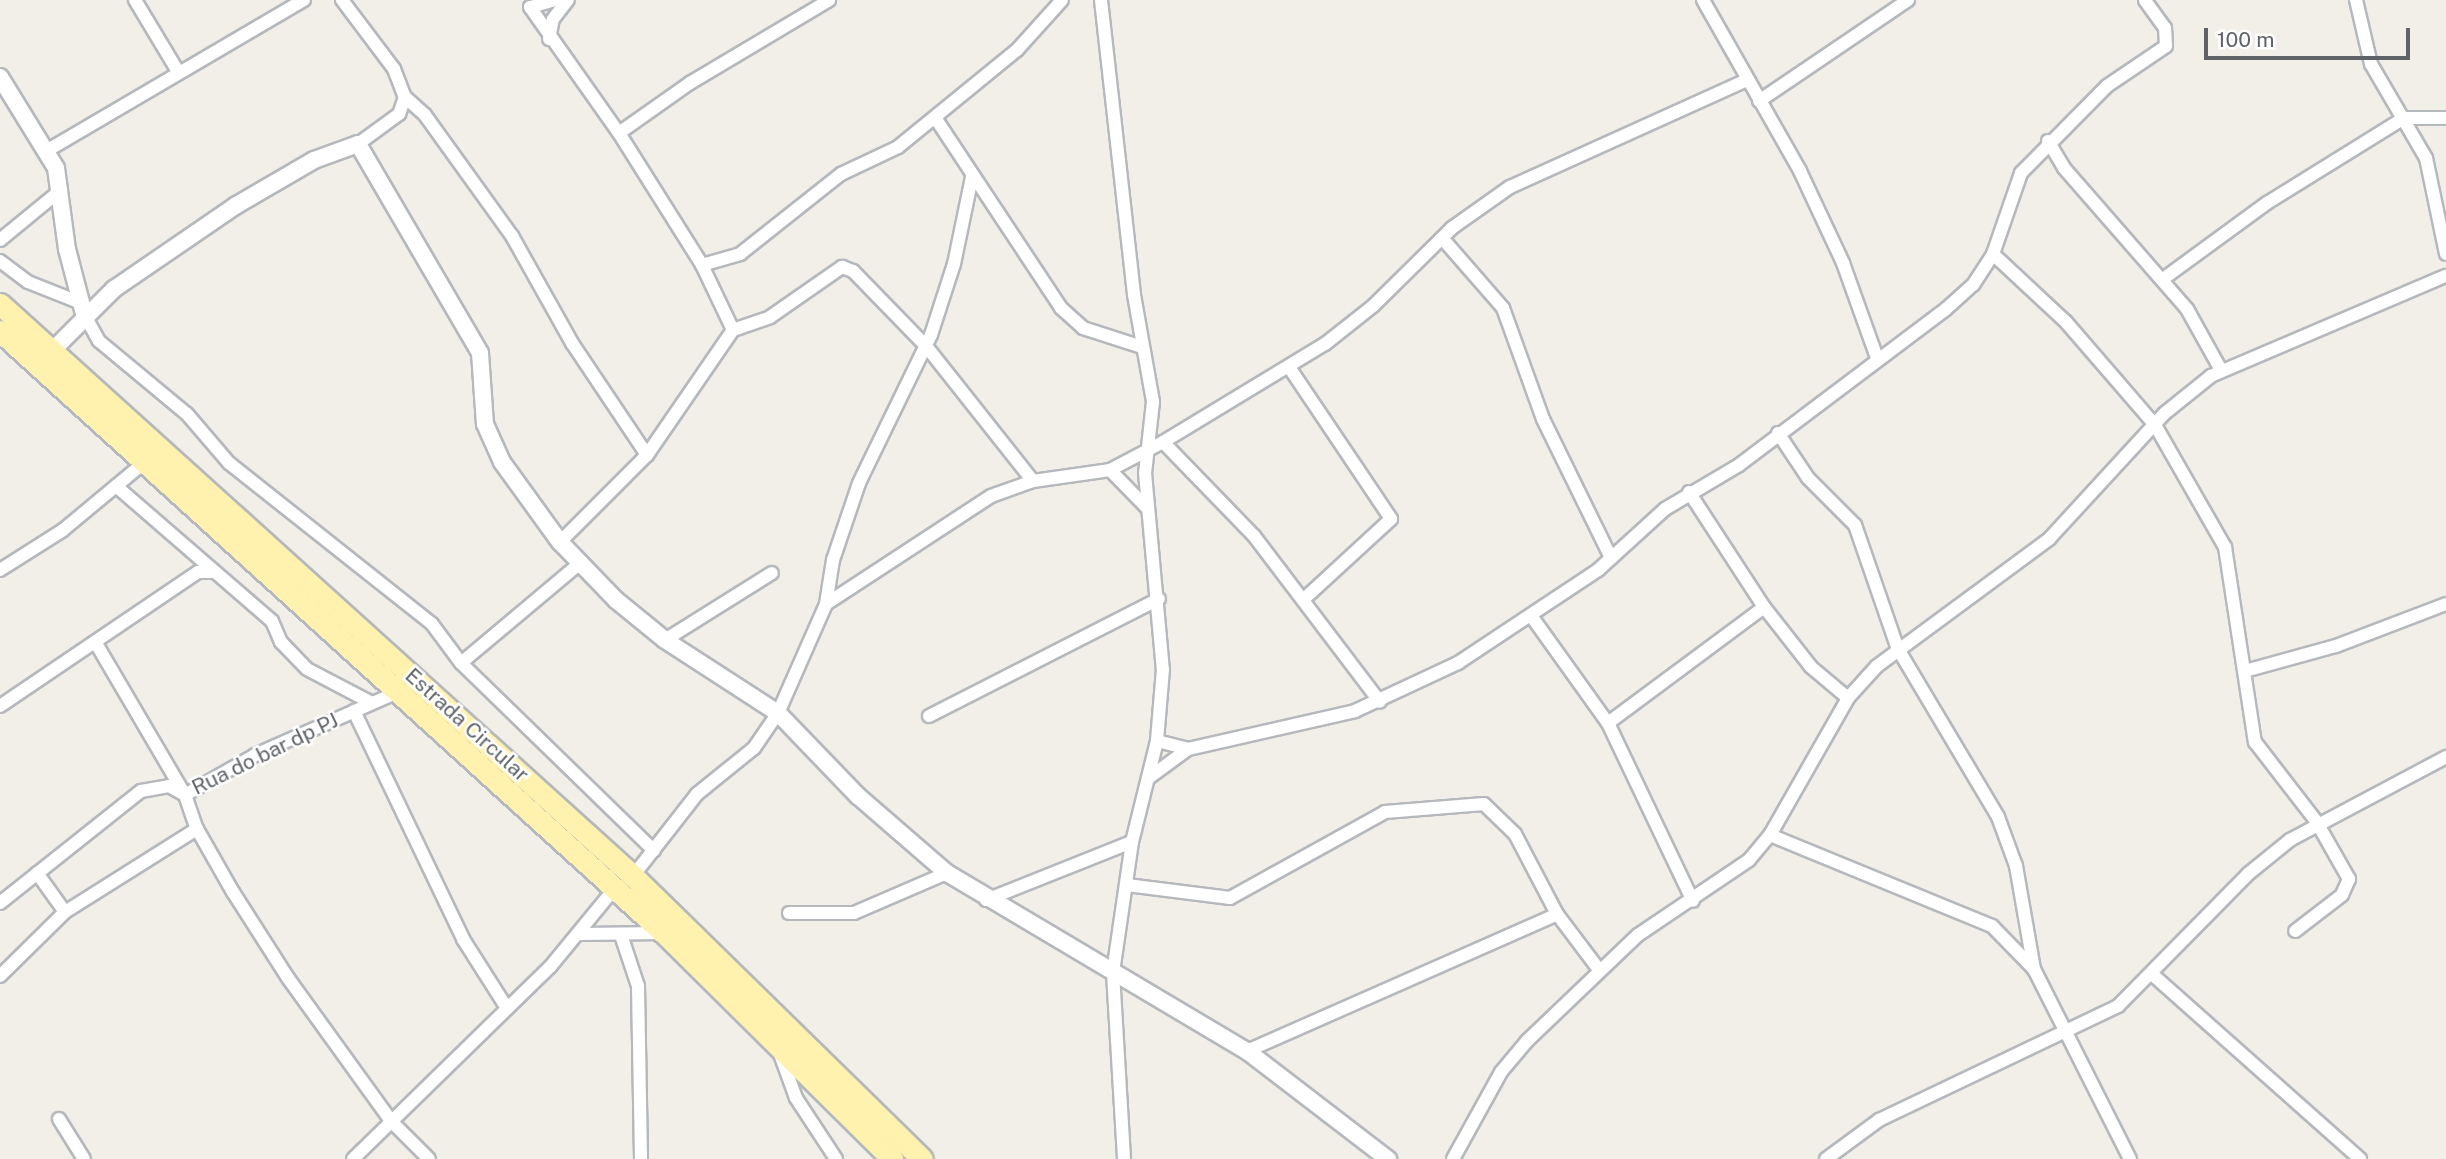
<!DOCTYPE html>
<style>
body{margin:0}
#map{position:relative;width:2446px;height:1159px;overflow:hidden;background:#f1efe8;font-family:"Public Sans",sans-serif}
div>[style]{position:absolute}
.roads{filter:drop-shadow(2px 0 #b5b8bc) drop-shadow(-2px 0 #b5b8bc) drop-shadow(0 2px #b5b8bc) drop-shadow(0 -2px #b5b8bc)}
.minor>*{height:12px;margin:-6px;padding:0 6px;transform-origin:6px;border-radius:6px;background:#fff}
.tertiary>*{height:16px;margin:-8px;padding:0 8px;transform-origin:8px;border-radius:8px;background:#fff}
.primary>*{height:21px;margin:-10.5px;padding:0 10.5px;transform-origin:10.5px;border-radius:10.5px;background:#fff2af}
span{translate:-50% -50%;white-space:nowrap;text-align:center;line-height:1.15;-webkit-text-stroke:5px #fff;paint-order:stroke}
.street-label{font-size:21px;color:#5f6368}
.scale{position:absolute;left:2204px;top:28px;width:206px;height:32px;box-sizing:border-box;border:4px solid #5f6368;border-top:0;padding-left:9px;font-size:21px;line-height:24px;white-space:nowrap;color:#5f6368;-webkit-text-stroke:5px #fff;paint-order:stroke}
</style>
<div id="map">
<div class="roads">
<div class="minor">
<i style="left:135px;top:0;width:82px;rotate:59deg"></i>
<i style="left:342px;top:0;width:86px;rotate:53deg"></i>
<i style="left:394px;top:69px;width:30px;rotate:69deg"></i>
<i style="left:405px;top:97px;width:18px;rotate:109deg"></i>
<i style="left:399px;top:114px;width:51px;rotate:143.8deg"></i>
<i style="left:555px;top:0;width:26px;rotate:164deg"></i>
<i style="left:530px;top:7px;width:154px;rotate:54.8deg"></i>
<i style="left:619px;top:133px;width:156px;rotate:57.8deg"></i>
<i style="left:702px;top:265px;width:40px;rotate:-16deg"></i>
<i style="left:740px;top:254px;width:129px;rotate:-38.4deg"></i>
<i style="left:841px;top:174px;width:63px;rotate:-25.3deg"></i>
<i style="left:898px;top:147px;width:154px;rotate:-39.2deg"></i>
<i style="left:1017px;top:50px;width:67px;rotate:-48deg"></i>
<i style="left:1101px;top:0;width:297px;rotate:83.6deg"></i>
<i style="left:1134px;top:295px;width:109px;rotate:79.9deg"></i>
<i style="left:1153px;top:402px;width:71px;rotate:96.4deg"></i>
<i style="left:1145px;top:473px;width:197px;rotate:84.8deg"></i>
<i style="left:1163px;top:669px;width:72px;rotate:94.8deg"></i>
<i style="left:1157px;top:741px;width:104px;rotate:103.9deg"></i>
<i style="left:1132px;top:842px;width:132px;rotate:98.3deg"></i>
<i style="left:1113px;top:973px;width:186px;rotate:86.6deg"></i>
<i style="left:1703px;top:0;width:197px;rotate:60.4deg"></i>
<i style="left:1800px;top:171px;width:102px;rotate:64.9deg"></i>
<i style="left:1843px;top:263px;width:101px;rotate:70.3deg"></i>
<i style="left:2356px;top:0;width:66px;rotate:76.8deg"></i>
<i style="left:2371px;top:64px;width:109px;rotate:59.7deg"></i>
<i style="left:2426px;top:158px;width:98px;rotate:78.2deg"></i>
<i style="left:549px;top:39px;width:20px;rotate:-79deg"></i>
<i style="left:553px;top:19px;width:24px;rotate:-52deg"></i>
<i style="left:405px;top:97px;width:27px;rotate:42deg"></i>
<i style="left:425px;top:115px;width:149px;rotate:54.3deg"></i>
<i style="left:512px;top:236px;width:123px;rotate:60.7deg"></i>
<i style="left:572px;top:343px;width:135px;rotate:56.2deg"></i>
<i style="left:1759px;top:101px;width:180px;rotate:-34.1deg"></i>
<i style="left:936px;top:119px;width:227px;rotate:56.5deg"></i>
<i style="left:1061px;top:308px;width:30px;rotate:42deg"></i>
<i style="left:1083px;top:328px;width:62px;rotate:17.9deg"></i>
<i style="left:619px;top:133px;width:87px;rotate:-35.2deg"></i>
<i style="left:690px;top:83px;width:162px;rotate:-30.8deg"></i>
<i style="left:2048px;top:141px;width:31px;rotate:59deg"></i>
<i style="left:2064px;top:168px;width:187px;rotate:48.9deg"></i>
<i style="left:2187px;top:309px;width:70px;rotate:60.9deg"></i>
<i style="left:48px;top:150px;width:297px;rotate:-30.4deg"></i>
<i style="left:1442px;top:238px;width:93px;rotate:48.9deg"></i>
<i style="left:1503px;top:308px;width:118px;rotate:70.2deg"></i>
<i style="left:1543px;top:419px;width:155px;rotate:63.9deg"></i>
<i style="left:0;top:240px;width:79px;rotate:-39.3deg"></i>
<i style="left:1993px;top:254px;width:100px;rotate:43deg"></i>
<i style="left:2066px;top:322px;width:136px;rotate:49.2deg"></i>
<i style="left:2155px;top:425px;width:141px;rotate:60.2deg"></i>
<i style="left:2225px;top:547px;width:197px;rotate:81.3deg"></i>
<i style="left:2255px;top:742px;width:100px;rotate:52.3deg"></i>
<i style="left:2316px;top:821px;width:67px;rotate:60.4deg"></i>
<i style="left:2349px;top:879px;width:17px;rotate:114deg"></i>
<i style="left:2342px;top:895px;width:59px;rotate:142.5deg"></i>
<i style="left:0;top:261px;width:35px;rotate:37deg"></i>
<i style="left:28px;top:282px;width:57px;rotate:21.6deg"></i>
<i style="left:702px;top:265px;width:72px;rotate:64.5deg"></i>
<i style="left:2163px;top:279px;width:129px;rotate:-36.2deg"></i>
<i style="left:2267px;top:203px;width:161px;rotate:-31.8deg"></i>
<i style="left:2404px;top:118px;width:42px"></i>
<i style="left:84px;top:314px;width:31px;rotate:61deg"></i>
<i style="left:99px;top:341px;width:114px;rotate:39.7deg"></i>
<i style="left:187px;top:414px;width:65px;rotate:49.4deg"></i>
<i style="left:229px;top:463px;width:259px;rotate:38.4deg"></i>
<i style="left:432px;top:624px;width:49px;rotate:53.4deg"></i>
<i style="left:461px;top:663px;width:269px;rotate:44.2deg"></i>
<i style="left:1289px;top:367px;width:183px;rotate:56.1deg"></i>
<i style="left:1391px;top:519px;width:118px;rotate:137.4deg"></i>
<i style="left:1778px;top:433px;width:54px;rotate:56.3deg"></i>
<i style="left:1808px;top:478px;width:66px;rotate:45deg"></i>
<i style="left:1855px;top:525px;width:131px;rotate:70.9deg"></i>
<i style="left:1898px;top:649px;width:196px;rotate:59.2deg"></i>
<i style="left:1998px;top:817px;width:52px;rotate:69.8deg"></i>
<i style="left:2016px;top:866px;width:105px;rotate:80.1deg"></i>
<i style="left:2034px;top:969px;width:213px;rotate:63.2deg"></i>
<i style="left:1163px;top:442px;width:131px;rotate:45.9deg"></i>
<i style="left:1254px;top:536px;width:208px;rotate:52.8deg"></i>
<i style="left:1110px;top:470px;width:54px;rotate:45.7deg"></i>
<i style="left:116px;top:486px;width:206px;rotate:40.9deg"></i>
<i style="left:272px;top:621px;width:23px;rotate:67deg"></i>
<i style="left:281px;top:642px;width:37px;rotate:46deg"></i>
<i style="left:307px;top:669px;width:73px;rotate:27.6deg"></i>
<i style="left:1689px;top:492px;width:137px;rotate:56.9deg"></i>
<i style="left:1764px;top:607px;width:76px;rotate:51.9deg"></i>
<i style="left:1811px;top:667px;width:48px;rotate:40deg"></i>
<i style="left:560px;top:542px;width:123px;rotate:-45deg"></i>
<i style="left:647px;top:455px;width:152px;rotate:-55.5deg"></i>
<i style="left:733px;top:330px;width:39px;rotate:-19deg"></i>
<i style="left:770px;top:317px;width:88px;rotate:-34.8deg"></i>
<i style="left:842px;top:267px;width:12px;rotate:20deg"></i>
<i style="left:853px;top:271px;width:105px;rotate:45.8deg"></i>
<i style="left:926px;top:346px;width:172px;rotate:51.6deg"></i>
<i style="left:0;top:570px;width:75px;rotate:-32.4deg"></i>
<i style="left:63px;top:530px;width:107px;rotate:-39.7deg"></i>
<i style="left:826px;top:604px;width:197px;rotate:-33.2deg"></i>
<i style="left:991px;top:496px;width:45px;rotate:-19.7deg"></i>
<i style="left:1033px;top:481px;width:78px;rotate:-8.1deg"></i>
<i style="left:1110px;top:470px;width:60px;rotate:-27.8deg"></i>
<i style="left:1163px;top:442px;width:189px;rotate:-31.2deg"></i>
<i style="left:1325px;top:344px;width:61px;rotate:-38.4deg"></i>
<i style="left:1373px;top:306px;width:111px;rotate:-44.6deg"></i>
<i style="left:1452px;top:228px;width:71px;rotate:-35.3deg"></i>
<i style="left:1510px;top:187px;width:260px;rotate:-24.3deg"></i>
<i style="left:1532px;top:617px;width:130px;rotate:54.4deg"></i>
<i style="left:1608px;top:723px;width:197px;rotate:64.5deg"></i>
<i style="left:665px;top:640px;width:126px;rotate:-32.1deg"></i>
<i style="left:97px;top:645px;width:174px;rotate:59.6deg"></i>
<i style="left:185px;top:795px;width:36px;rotate:71deg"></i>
<i style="left:197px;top:829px;width:73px;rotate:60.3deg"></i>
<i style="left:233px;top:892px;width:102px;rotate:57.4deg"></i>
<i style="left:288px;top:978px;width:178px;rotate:54.2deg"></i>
<i style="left:392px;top:1122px;width:52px;rotate:45deg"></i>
<i style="left:461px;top:663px;width:155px;rotate:-40deg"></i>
<i style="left:2245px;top:671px;width:94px;rotate:-15.4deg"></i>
<i style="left:2336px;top:646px;width:118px;rotate:-20.9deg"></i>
<i style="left:0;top:706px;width:239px;rotate:-34.1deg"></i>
<i style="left:198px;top:572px;width:16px"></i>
<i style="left:354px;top:711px;width:253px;rotate:64.4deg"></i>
<i style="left:463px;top:939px;width:82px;rotate:57.5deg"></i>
<i style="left:929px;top:716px;width:258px;rotate:-27deg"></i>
<i style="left:1608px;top:723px;width:194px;rotate:-36.6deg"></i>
<i style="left:1157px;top:741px;width:32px;rotate:14deg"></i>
<i style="left:1150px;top:777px;width:47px;rotate:-36.4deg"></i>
<i style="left:1188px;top:749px;width:171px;rotate:-12.8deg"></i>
<i style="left:1355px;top:711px;width:114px;rotate:-25deg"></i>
<i style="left:1458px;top:663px;width:168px;rotate:-33.6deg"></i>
<i style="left:1598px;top:570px;width:91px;rotate:-42.3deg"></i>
<i style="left:1665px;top:509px;width:86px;rotate:-30.7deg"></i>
<i style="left:1739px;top:465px;width:259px;rotate:-37deg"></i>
<i style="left:1946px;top:309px;width:36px;rotate:-42deg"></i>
<i style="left:1973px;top:285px;width:37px;rotate:-57deg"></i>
<i style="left:1993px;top:254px;width:86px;rotate:-70.9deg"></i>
<i style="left:2021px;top:173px;width:122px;rotate:-45.3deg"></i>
<i style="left:2107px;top:86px;width:71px;rotate:-34.1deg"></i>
<i style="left:2166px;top:46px;width:18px;rotate:-93deg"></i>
<i style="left:2165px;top:28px;width:34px;rotate:-126deg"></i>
<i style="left:1770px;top:835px;width:240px;rotate:22.3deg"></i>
<i style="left:1992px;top:926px;width:60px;rotate:45.7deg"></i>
<i style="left:37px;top:873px;width:48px;rotate:54.3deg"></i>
<i style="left:633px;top:876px;width:104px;rotate:-52deg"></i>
<i style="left:697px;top:794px;width:73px;rotate:-38.9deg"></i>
<i style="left:754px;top:748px;width:42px;rotate:-55.6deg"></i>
<i style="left:778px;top:713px;width:119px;rotate:-66.2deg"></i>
<i style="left:826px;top:604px;width:45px;rotate:-81deg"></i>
<i style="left:833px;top:560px;width:81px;rotate:-71.3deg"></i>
<i style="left:859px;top:483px;width:165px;rotate:-64.1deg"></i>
<i style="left:931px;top:335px;width:75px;rotate:-72.1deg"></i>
<i style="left:954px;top:264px;width:89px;rotate:-78.3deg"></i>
<i style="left:1127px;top:885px;width:104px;rotate:7.2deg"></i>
<i style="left:1230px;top:898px;width:177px;rotate:-29deg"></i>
<i style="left:1385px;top:812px;width:99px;rotate:-4.6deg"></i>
<i style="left:1484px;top:804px;width:43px;rotate:44.1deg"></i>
<i style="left:1515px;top:834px;width:90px;rotate:62.3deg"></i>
<i style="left:1557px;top:914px;width:71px;rotate:53deg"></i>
<i style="left:986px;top:900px;width:157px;rotate:-21.7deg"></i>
<i style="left:0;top:903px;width:180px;rotate:-38.5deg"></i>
<i style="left:141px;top:791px;width:28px;rotate:-10deg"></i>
<i style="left:169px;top:786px;width:18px;rotate:29deg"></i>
<i style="left:185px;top:795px;width:81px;rotate:-29.7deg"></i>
<i style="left:255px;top:755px;width:156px;rotate:-23.8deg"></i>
<i style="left:789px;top:913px;width:65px"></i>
<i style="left:854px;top:913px;width:101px;rotate:-23.3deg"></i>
<i style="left:581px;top:934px;width:83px;rotate:-0.7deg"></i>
<i style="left:622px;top:938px;width:51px;rotate:71.6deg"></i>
<i style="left:638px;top:986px;width:173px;rotate:89deg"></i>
<i style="left:2153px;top:975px;width:277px;rotate:41.6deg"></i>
<i style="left:0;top:976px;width:91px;rotate:-44.6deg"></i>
<i style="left:65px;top:912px;width:156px;rotate:-32.2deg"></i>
<i style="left:1247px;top:1051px;width:339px;rotate:-23.8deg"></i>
<i style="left:780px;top:1054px;width:47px;rotate:70deg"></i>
<i style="left:796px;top:1098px;width:73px;rotate:56.7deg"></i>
<i style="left:59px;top:1119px;width:47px;rotate:58deg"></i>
<i style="left:353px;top:1159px;width:275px;rotate:-44.3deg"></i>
<i style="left:550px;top:967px;width:101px;rotate:-50.6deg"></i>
<i style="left:1453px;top:1159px;width:99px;rotate:-61.1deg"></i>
<i style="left:1501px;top:1072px;width:40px;rotate:-50deg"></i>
<i style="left:1527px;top:1041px;width:153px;rotate:-43.7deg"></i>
<i style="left:1638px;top:935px;width:134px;rotate:-34deg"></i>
<i style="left:1749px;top:860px;width:33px;rotate:-50deg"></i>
<i style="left:1770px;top:835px;width:158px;rotate:-60.3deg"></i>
<i style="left:1848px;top:698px;width:43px;rotate:-47.8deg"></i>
<i style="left:1877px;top:666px;width:214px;rotate:-36.4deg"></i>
<i style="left:2049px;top:539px;width:171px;rotate:-47.4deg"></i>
<i style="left:2165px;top:413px;width:59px;rotate:-38.8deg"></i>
<i style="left:2211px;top:376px;width:255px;rotate:-23.1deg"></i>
<i style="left:1826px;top:1159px;width:66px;rotate:-36.3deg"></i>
<i style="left:1879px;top:1120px;width:265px;rotate:-25.5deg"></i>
<i style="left:2118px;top:1006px;width:185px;rotate:-45.4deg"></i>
<i style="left:2248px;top:874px;width:54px;rotate:-39deg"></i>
<i style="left:2290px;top:840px;width:177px;rotate:-28deg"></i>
</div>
<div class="tertiary">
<i style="left:0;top:77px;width:107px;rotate:58.4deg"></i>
<i style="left:56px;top:168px;width:82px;rotate:82.3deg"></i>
<i style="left:67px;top:249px;width:67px;rotate:75.3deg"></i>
<i style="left:52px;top:351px;width:88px;rotate:-45deg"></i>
<i style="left:114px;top:289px;width:147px;rotate:-34.4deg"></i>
<i style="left:235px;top:206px;width:91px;rotate:-30.2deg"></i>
<i style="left:314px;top:160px;width:47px;rotate:-20deg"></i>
<i style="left:358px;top:144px;width:242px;rotate:59.7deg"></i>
<i style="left:480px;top:353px;width:71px;rotate:86deg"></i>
<i style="left:485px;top:424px;width:42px;rotate:65.9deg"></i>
<i style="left:502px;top:462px;width:99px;rotate:54.1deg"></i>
<i style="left:560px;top:542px;width:81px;rotate:46deg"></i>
<i style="left:616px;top:600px;width:63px;rotate:39.2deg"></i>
<i style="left:665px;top:640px;width:135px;rotate:32.9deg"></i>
<i style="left:778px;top:713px;width:115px;rotate:46.1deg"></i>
<i style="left:858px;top:796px;width:118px;rotate:40.9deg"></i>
<i style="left:947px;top:873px;width:349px;rotate:30.7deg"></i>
<i style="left:1247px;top:1051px;width:178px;rotate:37.5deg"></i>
</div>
<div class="primary">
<i style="left:0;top:304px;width:853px;rotate:42.1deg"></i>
<i style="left:633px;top:876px;width:404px;rotate:44.4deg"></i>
<i style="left:0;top:331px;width:896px;rotate:42.2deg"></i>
<i style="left:664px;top:933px;width:321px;rotate:44.7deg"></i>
</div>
</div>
<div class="street-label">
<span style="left:467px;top:725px;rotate:42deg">Estrada Circular</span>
<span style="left:265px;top:754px;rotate:-26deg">Rua do bar dp PJ</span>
</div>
<div class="scale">100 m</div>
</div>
